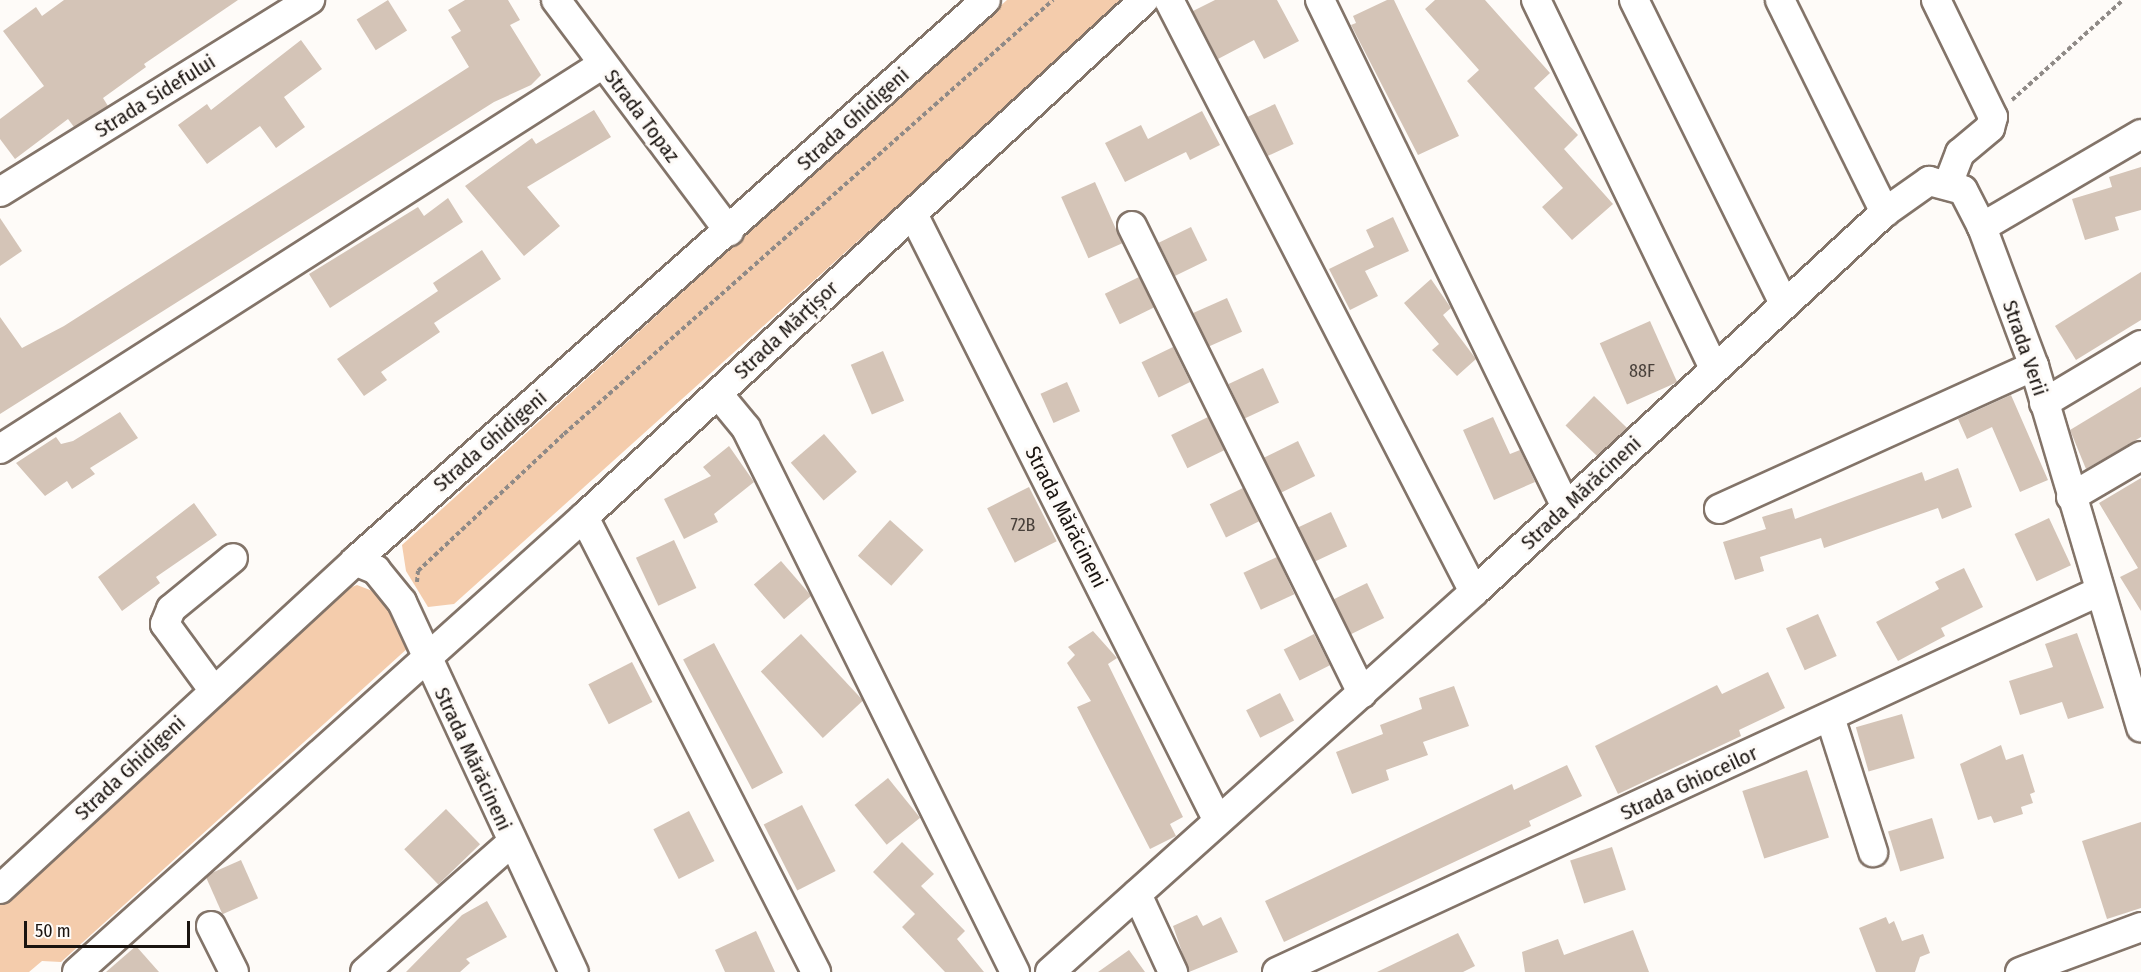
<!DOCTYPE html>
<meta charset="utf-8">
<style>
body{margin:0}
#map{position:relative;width:2141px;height:972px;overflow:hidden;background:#fefbf8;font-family:"Fira Sans Condensed",sans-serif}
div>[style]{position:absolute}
.green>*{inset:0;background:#f4ccac}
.building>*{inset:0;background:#d4c4b7;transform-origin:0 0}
.path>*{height:4px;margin-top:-2px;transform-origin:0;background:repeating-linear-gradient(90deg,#8f8a87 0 4.5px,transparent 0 7.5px)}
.roads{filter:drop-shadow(2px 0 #837469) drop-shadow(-2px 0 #837469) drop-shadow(0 2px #837469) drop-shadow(0 -2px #837469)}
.minor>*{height:28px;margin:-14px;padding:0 14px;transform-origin:14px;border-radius:14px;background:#fff}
span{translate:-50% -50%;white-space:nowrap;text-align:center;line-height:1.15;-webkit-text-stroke:6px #fefbf8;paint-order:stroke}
.number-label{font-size:18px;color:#48403a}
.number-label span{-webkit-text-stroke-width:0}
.street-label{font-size:21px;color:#1a1410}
.scale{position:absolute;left:24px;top:921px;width:166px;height:27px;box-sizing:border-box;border:3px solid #1a1410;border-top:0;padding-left:8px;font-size:18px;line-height:21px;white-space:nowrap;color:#1a1410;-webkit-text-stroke:4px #fefbf8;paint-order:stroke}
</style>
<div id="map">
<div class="green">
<i style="clip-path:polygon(1007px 0,1126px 0,454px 604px,428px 607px,406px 571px,402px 545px)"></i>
<i style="clip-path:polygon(357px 585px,383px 595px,409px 647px,61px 962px,42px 961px,29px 972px,0 972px,0 905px,336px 593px)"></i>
</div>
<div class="building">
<i style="clip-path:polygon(64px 0,238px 0,144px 64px,146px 67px,103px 98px,108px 106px,74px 127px,68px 119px,15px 159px,0 139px,0 119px,44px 86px,3px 31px,36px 7px,42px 16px)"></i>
<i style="left:388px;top:0;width:36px;height:37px;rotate:58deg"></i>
<i style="clip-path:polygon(465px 0,508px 0,520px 20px,510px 25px,541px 75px,531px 85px,494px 102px,0 414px,0 317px,22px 348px,64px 326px,469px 67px,451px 37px,461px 31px,448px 10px)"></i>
<i style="clip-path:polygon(1215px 0,1277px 0,1299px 41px,1264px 59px,1254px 40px,1218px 59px,1193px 11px)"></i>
<i style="clip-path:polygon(1387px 0,1394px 0,1459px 136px,1418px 155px,1351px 25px,1356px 23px,1353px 16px)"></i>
<i style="clip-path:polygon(1435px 0,1485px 0,1550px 73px,1534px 88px,1578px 135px,1564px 149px,1613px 204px,1572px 240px,1542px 207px,1563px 188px,1467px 81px,1479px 70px,1425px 9px)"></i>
<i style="clip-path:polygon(301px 40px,322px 69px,284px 97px,305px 127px,276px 148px,260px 126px,207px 164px,178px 125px,207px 104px,211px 110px)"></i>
<i style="left:1275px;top:104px;width:44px;height:30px;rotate:65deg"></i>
<i style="clip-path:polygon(594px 110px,611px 137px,527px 187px,560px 226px,524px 256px,465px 186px,532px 138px,536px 144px)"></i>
<i style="clip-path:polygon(1202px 111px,1220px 145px,1190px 160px,1186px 152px,1125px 182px,1105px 143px,1141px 125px,1148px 139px)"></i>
<i style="clip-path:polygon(2141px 167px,2141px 210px,2115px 217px,2119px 230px,2085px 240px,2072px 199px,2112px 187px,2109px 177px)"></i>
<i style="left:1095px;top:182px;width:67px;height:37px;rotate:66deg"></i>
<i style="clip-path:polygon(448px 198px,463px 222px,330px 308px,309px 274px,418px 207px,424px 216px)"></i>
<i style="clip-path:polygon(1393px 217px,1409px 251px,1365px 271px,1378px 296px,1350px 310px,1329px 269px,1374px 247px,1366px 230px)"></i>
<i style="clip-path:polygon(0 218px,22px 251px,0 266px)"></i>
<i style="left:1191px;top:227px;width:37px;height:36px;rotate:64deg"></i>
<i style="clip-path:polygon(482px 250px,501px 279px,434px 323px,440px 332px,381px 372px,387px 380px,364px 396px,337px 359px,438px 291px,433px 283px)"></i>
<i style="clip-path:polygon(2141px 272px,2141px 320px,2076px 360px,2055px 326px)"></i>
<i style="left:1139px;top:277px;width:34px;height:38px;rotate:64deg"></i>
<i style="clip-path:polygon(1431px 279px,1451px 308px,1443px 315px,1476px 359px,1457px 376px,1432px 350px,1439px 344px,1404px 303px)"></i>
<i style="left:1227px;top:298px;width:37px;height:37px;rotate:66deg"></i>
<i style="left:1650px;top:321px;width:67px;height:55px;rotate:66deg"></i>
<i style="left:1173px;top:347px;width:39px;height:35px;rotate:64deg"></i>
<i style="left:883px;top:351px;width:54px;height:35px;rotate:67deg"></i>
<i style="left:1263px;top:368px;width:38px;height:38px;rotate:65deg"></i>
<i style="left:1067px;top:382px;width:32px;height:29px;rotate:66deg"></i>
<i style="clip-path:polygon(2141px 387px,2141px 437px,2086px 469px,2070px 430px)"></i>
<i style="clip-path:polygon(2011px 395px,2048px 480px,2020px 492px,1992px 427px,1967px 439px,1958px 419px)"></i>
<i style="left:1594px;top:396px;width:46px;height:41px;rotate:44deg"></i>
<i style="clip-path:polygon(120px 412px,138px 438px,90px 468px,95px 474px,72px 489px,67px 481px,45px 496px,16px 463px,56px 437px,61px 444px,73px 441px)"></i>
<i style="left:1208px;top:417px;width:37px;height:41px;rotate:64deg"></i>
<i style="clip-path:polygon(1493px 417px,1510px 454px,1520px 450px,1535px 482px,1494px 500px,1463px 430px)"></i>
<i style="left:824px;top:434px;width:50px;height:44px;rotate:49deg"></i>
<i style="left:1298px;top:441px;width:39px;height:38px;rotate:64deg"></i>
<i style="clip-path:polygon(729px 446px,754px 482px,714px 514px,718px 522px,684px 539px,664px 499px,711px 476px,703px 467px)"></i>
<i style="clip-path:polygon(1958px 468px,1972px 507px,1942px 519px,1938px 508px,1824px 548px,1821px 538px,1760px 557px,1764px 571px,1735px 580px,1723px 542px,1766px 529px,1762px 517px,1792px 508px,1795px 519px,1922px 472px,1925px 481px)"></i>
<i style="clip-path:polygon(2141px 478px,2141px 611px,2120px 577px,2138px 568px,2099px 503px)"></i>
<i style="left:1029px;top:487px;width:61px;height:47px;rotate:63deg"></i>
<i style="left:1243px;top:488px;width:37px;height:37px;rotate:64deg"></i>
<i style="clip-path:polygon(194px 503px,217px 535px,156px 577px,160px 583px,122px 611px,98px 577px)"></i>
<i style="left:1331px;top:512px;width:38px;height:36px;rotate:65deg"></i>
<i style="left:2049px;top:518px;width:52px;height:38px;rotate:65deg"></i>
<i style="left:890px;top:520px;width:45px;height:48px;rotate:42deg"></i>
<i style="left:674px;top:540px;width:53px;height:42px;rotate:65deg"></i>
<i style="left:1277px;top:557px;width:41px;height:37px;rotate:65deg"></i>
<i style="left:781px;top:561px;width:46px;height:36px;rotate:49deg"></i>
<i style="clip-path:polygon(1964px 568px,1983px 607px,1941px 628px,1945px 636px,1898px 661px,1876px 622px,1939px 589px,1935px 582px)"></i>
<i style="left:1367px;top:583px;width:39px;height:37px;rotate:64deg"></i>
<i style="left:1818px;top:614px;width:46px;height:35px;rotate:66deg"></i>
<i style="clip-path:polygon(1093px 631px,1117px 658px,1108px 664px,1183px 817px,1170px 824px,1176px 836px,1150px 849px,1077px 707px,1091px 701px,1067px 663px,1075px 655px,1068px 647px)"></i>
<i style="clip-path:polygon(2077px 633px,2104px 708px,2068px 719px,2062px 702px,2020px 715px,2009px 681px,2053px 667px,2045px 644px)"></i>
<i style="left:801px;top:634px;width:91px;height:55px;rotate:47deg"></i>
<i style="left:1314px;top:634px;width:35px;height:34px;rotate:63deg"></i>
<i style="left:714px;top:643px;width:147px;height:35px;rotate:62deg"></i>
<i style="left:632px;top:662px;width:45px;height:49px;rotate:63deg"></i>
<i style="clip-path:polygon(1768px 672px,1785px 708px,1739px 730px,1741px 736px,1618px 794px,1595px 746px,1717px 685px,1722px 694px)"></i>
<i style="clip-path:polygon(1454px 686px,1469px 726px,1423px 742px,1428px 755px,1386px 770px,1389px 780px,1352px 794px,1336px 752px,1383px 734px,1380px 725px,1422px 709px,1419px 698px)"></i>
<i style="left:1280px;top:693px;width:31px;height:38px;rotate:63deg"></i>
<i style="left:1902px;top:714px;width:46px;height:48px;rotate:74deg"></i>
<i style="clip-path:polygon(2001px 745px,2006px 760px,2023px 754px,2035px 792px,2030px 794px,2033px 803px,2021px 807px,2023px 814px,1994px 823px,1991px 816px,1978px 820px,1960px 764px)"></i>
<i style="clip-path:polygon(1567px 765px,1582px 796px,1529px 821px,1531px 826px,1284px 942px,1265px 901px,1512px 784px,1514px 790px)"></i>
<i style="left:1807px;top:770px;width:71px;height:68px;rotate:72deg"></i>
<i style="left:888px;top:778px;width:51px;height:43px;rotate:51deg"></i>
<i style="left:802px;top:805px;width:74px;height:43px;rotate:63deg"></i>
<i style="left:446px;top:809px;width:49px;height:58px;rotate:46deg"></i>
<i style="left:689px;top:811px;width:56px;height:40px;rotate:63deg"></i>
<i style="left:1932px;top:818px;width:42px;height:46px;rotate:73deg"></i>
<i style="clip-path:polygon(2141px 822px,2141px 908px,2107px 919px,2082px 841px)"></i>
<i style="clip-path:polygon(902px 842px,934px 874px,921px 886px,965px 931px,957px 939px,984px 972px,945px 972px,902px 927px,915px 914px,873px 872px)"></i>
<i style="left:1612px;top:847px;width:45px;height:44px;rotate:72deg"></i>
<i style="left:241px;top:860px;width:42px;height:39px;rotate:66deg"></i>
<i style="clip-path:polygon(487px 901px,507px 937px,466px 959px,470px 963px,460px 972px,406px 972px,462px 915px)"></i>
<i style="clip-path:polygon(1197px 915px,1203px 926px,1221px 917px,1238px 952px,1189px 972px,1173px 926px)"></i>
<i style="clip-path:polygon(1886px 917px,1889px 924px,1894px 921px,1902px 941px,1923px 934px,1930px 953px,1920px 957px,1915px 972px,1876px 972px,1859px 928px)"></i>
<i style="clip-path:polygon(1633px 930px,1649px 972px,1525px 972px,1522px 952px,1558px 939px,1564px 955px)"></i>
<i style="clip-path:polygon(756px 931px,775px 972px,725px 972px,715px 950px)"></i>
<i style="clip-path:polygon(1458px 933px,1475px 966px,1463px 972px,1377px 972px)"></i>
<i style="clip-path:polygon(136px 946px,159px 972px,106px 972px)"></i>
<i style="clip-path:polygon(1129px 950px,1145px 972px,1098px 972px)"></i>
</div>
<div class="path">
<i style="left:2012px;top:100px;width:149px;rotate:-42deg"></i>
<i style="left:417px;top:582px;width:11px;rotate:-85deg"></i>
<i style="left:418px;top:571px;width:200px;rotate:-43.2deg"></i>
<i style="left:564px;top:434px;width:654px;rotate:-41.59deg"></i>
</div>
<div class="roads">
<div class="minor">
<i style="left:556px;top:0;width:289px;rotate:53.2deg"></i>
<i style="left:1169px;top:0;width:666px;rotate:62.74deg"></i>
<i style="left:1320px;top:0;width:564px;rotate:64.12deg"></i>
<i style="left:1536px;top:0;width:410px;rotate:64.2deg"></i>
<i style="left:1634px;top:0;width:340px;rotate:63.7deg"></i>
<i style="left:1780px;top:0;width:237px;rotate:63.7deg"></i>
<i style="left:1936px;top:0;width:130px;rotate:64deg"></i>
<i style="left:1993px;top:117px;width:11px;rotate:105deg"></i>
<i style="left:1990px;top:128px;width:39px;rotate:140deg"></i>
<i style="left:1960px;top:153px;width:31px;rotate:111deg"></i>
<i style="left:0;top:192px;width:365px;rotate:-31.8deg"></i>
<i style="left:913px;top:214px;width:679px;rotate:63.32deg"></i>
<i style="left:1132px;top:226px;width:521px;rotate:63.78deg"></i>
<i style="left:1982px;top:227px;width:184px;rotate:-30.3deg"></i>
<i style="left:718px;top:394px;width:44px;rotate:50.5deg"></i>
<i style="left:746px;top:428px;width:607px;rotate:63.69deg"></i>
<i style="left:2044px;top:403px;width:113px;rotate:-30.9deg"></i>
<i style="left:0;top:449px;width:715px;rotate:-32.56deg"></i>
<i style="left:2071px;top:497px;width:81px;rotate:-30.4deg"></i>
<i style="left:1719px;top:509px;width:346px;rotate:-24.4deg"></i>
<i style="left:584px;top:517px;width:511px;rotate:62.98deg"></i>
<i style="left:355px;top:561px;width:23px;rotate:23deg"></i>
<i style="left:376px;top:570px;width:41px;rotate:50.9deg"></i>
<i style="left:402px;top:602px;width:408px;rotate:65.1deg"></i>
<i style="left:214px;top:691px;width:83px;rotate:-126.2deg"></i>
<i style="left:165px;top:624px;width:16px;rotate:-68deg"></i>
<i style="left:171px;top:609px;width:80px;rotate:-39.4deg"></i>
<i style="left:1830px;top:717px;width:142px;rotate:72.3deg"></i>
<i style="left:0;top:889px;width:483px;rotate:-42.7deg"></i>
<i style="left:355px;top:561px;width:844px;rotate:-41.64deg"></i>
<i style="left:1137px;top:894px;width:86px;rotate:65.2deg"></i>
<i style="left:211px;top:926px;width:51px;rotate:63.4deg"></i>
<i style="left:77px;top:972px;width:681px;rotate:-41.91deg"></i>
<i style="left:584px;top:517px;width:762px;rotate:-42.71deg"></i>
<i style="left:365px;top:972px;width:196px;rotate:-41.5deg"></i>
<i style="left:1050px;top:972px;width:569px;rotate:-41.87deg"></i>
<i style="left:1474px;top:592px;width:560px;rotate:-42.76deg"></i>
<i style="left:1885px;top:212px;width:54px;rotate:-35.2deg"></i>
<i style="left:1929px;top:181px;width:35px;rotate:15deg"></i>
<i style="left:1963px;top:190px;width:42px;rotate:62.8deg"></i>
<i style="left:1982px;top:227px;width:148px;rotate:69.5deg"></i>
<i style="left:2034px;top:366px;width:377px;rotate:73.5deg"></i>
<i style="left:1277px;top:972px;width:907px;rotate:-24.84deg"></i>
<i style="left:2020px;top:972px;width:129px;rotate:-20.4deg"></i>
</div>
</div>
<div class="number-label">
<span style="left:1642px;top:371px">88F</span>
<span style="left:1023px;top:525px">72B</span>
</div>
<div class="street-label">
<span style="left:155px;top:96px;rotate:-32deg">Strada Sidefului</span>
<span style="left:642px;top:116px;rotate:53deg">Strada Topaz</span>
<span style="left:853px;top:119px;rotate:-42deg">Strada Ghidigeni</span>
<span style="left:786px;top:330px;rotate:-43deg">Strada Mărțișor</span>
<span style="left:2025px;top:348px;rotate:71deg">Strada Verii</span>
<span style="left:490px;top:441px;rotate:-41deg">Strada Ghidigeni</span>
<span style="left:1581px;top:493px;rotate:-43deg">Strada Mărăcineni</span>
<span style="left:1066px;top:517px;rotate:63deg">Strada Mărăcineni</span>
<span style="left:473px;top:759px;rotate:65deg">Strada Mărăcineni</span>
<span style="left:130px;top:768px;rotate:-43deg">Strada Ghidigeni</span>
<span style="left:1689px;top:783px;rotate:-25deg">Strada Ghioceilor</span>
</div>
<div class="scale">50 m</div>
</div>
